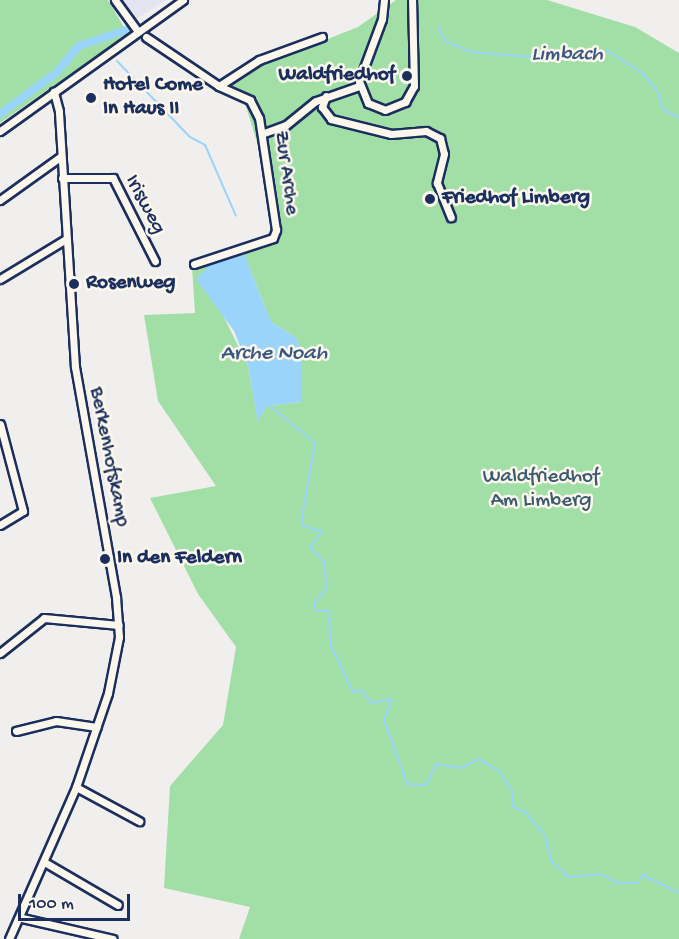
<!DOCTYPE html>
<style>
body{margin:0}
#map{position:relative;width:679px;height:939px;overflow:hidden;background:#f1efee;font-family:"Gochi Hand",sans-serif}
div>[style]{position:absolute}
.built>*{inset:0;background:#e5e5f1}
.green>*{inset:0;background:#a2dfa7}
.water>*{inset:0;background:#9ad4fb}
.stream>*{height:2px;margin:-1px;padding:0 1px;transform-origin:1px;border-radius:1px;background:#9ad4fb}
.canal>*{height:8px;margin:-4px;padding:0 4px;transform-origin:4px;border-radius:4px;background:#9ad4fb}
.roads{filter:drop-shadow(2px 0 #1b2f5e) drop-shadow(-2px 0 #1b2f5e) drop-shadow(0 2px #1b2f5e) drop-shadow(0 -2px #1b2f5e)}
.street>*{height:7px;margin:-3.5px;padding:0 3.5px;transform-origin:3.5px;border-radius:3.5px;background:#fbf7ec}
.dots>*{width:16px;height:16px;translate:-50% -50%;box-sizing:border-box;border:3px solid #fbf7ec;border-radius:50%}
span{translate:-50% -50%;white-space:nowrap;text-align:center;line-height:1.15;-webkit-text-stroke:5px #fbf7ec;paint-order:stroke}
.poi-label{font-size:21px;color:#1b2f5e;font-weight:700}
.right{translate:-100% -50%;text-align:right}
.left{translate:0 -50%;text-align:left}
.street-label{font-size:21px;color:#1b2f5e}
.park-label{font-size:21px;color:#3d5b70}
.water-label{font-size:22px;color:#3b5885;font-style:italic}
.scale{position:absolute;left:18px;top:894px;width:112px;height:27px;box-sizing:border-box;border:3px solid #1b2f5e;border-top:0;padding-left:8px;font-size:18px;line-height:21px;white-space:nowrap;color:#1b2f5e;-webkit-text-stroke:4px #fbf7ec;paint-order:stroke}
</style>
<div id="map">
<div class="built">
<i style="clip-path:polygon(121px 0,166px 0,135px 20px)"></i>
</div>
<div class="green">
<i style="clip-path:polygon(0 0,108px 0,128px 34px,0 123px)"></i>
<i style="clip-path:polygon(evenodd,396px 0,547px 0,635px 27px,679px 53px,679px 939px,239px 939px,250px 907px,164px 888px,170px 786px,223px 725px,236px 647px,198px 594px,150px 498px,216px 486px,158px 401px,144px 315px,195px 313px,192px 267px,276px 239px,269px 181px,244px 100px,227px 85px,249px 70px,358px 27px,396px 0,243px 252px,271px 322px,297px 338px,301px 402px,266px 406px,258px 421px,248px 366px,218px 305px,243px 252px)"></i>
</div>
<div class="water">
<i style="clip-path:polygon(243px 252px,271px 322px,297px 338px,302px 357px,301px 402px,266px 406px,258px 422px,248px 366px,234px 331px,196px 279px,213px 262px)"></i>
</div>
<div class="stream">
<i style="left:438px;top:26px;width:17px;rotate:65deg"></i>
<i style="left:445px;top:41px;width:28px;rotate:23deg"></i>
<i style="left:471px;top:52px;width:82px;rotate:4.9deg"></i>
<i style="left:553px;top:59px;width:56px;rotate:-8.3deg"></i>
<i style="left:608px;top:51px;width:40px;rotate:32.9deg"></i>
<i style="left:642px;top:73px;width:23px;rotate:49deg"></i>
<i style="left:657px;top:90px;width:21px;rotate:71deg"></i>
<i style="left:664px;top:110px;width:17px;rotate:28deg"></i>
<i style="left:117px;top:61px;width:105px;rotate:46.2deg"></i>
<i style="left:190px;top:137px;width:17px;rotate:28deg"></i>
<i style="left:205px;top:145px;width:77px;rotate:66.4deg"></i>
<i style="left:243px;top:252px;width:23px;rotate:72deg"></i>
<i style="left:251px;top:279px;width:48px;rotate:65.6deg"></i>
<i style="left:266px;top:403px;width:63px;rotate:39.2deg"></i>
<i style="left:315px;top:443px;width:75px;rotate:100deg"></i>
<i style="left:302px;top:517px;width:9px;rotate:84deg"></i>
<i style="left:303px;top:526px;width:20px;rotate:15deg"></i>
<i style="left:322px;top:531px;width:20px;rotate:127deg"></i>
<i style="left:310px;top:547px;width:21px;rotate:47deg"></i>
<i style="left:324px;top:562px;width:27px;rotate:84deg"></i>
<i style="left:327px;top:589px;width:19px;rotate:133deg"></i>
<i style="left:314px;top:603px;width:8px;rotate:76deg"></i>
<i style="left:316px;top:611px;width:13px"></i>
<i style="left:329px;top:611px;width:33px;rotate:88deg"></i>
<i style="left:330px;top:644px;width:53px;rotate:64.4deg"></i>
<i style="left:353px;top:692px;width:9px;rotate:-6deg"></i>
<i style="left:362px;top:691px;width:15px;rotate:53deg"></i>
<i style="left:371px;top:703px;width:21px;rotate:-11deg"></i>
<i style="left:392px;top:699px;width:22px;rotate:111deg"></i>
<i style="left:384px;top:720px;width:68px;rotate:70.2deg"></i>
<i style="left:407px;top:784px;width:19px;rotate:3deg"></i>
<i style="left:426px;top:785px;width:23px;rotate:-65deg"></i>
<i style="left:436px;top:764px;width:25px;rotate:9deg"></i>
<i style="left:461px;top:768px;width:20px;rotate:-27deg"></i>
<i style="left:479px;top:759px;width:25px;rotate:32deg"></i>
<i style="left:500px;top:772px;width:25px;rotate:58deg"></i>
<i style="left:513px;top:793px;width:13px;rotate:94deg"></i>
<i style="left:512px;top:806px;width:13px;rotate:23deg"></i>
<i style="left:524px;top:811px;width:30px;rotate:49deg"></i>
<i style="left:544px;top:834px;width:29px;rotate:74deg"></i>
<i style="left:552px;top:862px;width:22px;rotate:43deg"></i>
<i style="left:568px;top:877px;width:33px;rotate:-5deg"></i>
<i style="left:601px;top:874px;width:18px;rotate:29deg"></i>
<i style="left:617px;top:883px;width:20px"></i>
<i style="left:637px;top:883px;width:10px;rotate:-53deg"></i>
<i style="left:643px;top:875px;width:40px;rotate:26.6deg"></i>
</div>
<div class="canal">
<i style="left:0;top:114px;width:69px;rotate:-36.2deg"></i>
<i style="left:56px;top:73px;width:35px;rotate:-50deg"></i>
<i style="left:79px;top:46px;width:53px;rotate:-18.8deg"></i>
</div>
<div class="roads">
<div class="street">
<i style="left:115px;top:0;width:39px;rotate:54deg"></i>
<i style="left:384px;top:0;width:19px;rotate:96deg"></i>
<i style="left:382px;top:19px;width:66px;rotate:110.4deg"></i>
<i style="left:359px;top:81px;width:24px;rotate:68deg"></i>
<i style="left:368px;top:103px;width:18px;rotate:22deg"></i>
<i style="left:385px;top:110px;width:22px;rotate:-22deg"></i>
<i style="left:405px;top:102px;width:18px;rotate:-61deg"></i>
<i style="left:414px;top:86px;width:86px;rotate:-91.3deg"></i>
<i style="left:146px;top:37px;width:88px;rotate:33.9deg"></i>
<i style="left:219px;top:86px;width:48px;rotate:-33deg"></i>
<i style="left:259px;top:60px;width:67px;rotate:-20.1deg"></i>
<i style="left:326px;top:96px;width:12px;rotate:110deg"></i>
<i style="left:322px;top:107px;width:15px;rotate:53deg"></i>
<i style="left:331px;top:119px;width:62px;rotate:14deg"></i>
<i style="left:391px;top:134px;width:35px;rotate:-5deg"></i>
<i style="left:426px;top:131px;width:16px;rotate:27deg"></i>
<i style="left:440px;top:138px;width:16px;rotate:76deg"></i>
<i style="left:444px;top:154px;width:30px;rotate:104deg"></i>
<i style="left:437px;top:183px;width:37px;rotate:68deg"></i>
<i style="left:0;top:131px;width:225px;rotate:-35.6deg"></i>
<i style="left:264px;top:133px;width:23px;rotate:-20deg"></i>
<i style="left:286px;top:125px;width:38px;rotate:-39deg"></i>
<i style="left:316px;top:101px;width:46px;rotate:-19.2deg"></i>
<i style="left:62px;top:178px;width:51px"></i>
<i style="left:113px;top:178px;width:93px;rotate:63.2deg"></i>
<i style="left:0;top:200px;width:74px;rotate:-35.6deg"></i>
<i style="left:194px;top:264px;width:83px;rotate:-18.2deg"></i>
<i style="left:273px;top:238px;width:9px;rotate:-69deg"></i>
<i style="left:276px;top:230px;width:113px;rotate:-98.6deg"></i>
<i style="left:259px;top:118px;width:20px;rotate:-117deg"></i>
<i style="left:250px;top:100px;width:34px;rotate:-156deg"></i>
<i style="left:0;top:279px;width:77px;rotate:-31.2deg"></i>
<i style="left:0;top:424px;width:90px;rotate:75.2deg"></i>
<i style="left:23px;top:511px;width:27px;rotate:149deg"></i>
<i style="left:0;top:653px;width:56px;rotate:-38.5deg"></i>
<i style="left:44px;top:618px;width:75px;rotate:5.3deg"></i>
<i style="left:16px;top:731px;width:41px;rotate:-14deg"></i>
<i style="left:56px;top:721px;width:41px;rotate:8.3deg"></i>
<i style="left:76px;top:787px;width:72px;rotate:28.4deg"></i>
<i style="left:46px;top:863px;width:83px;rotate:30.3deg"></i>
<i style="left:22px;top:918px;width:93px;rotate:13deg"></i>
<i style="left:9px;top:939px;width:166px;rotate:-66.2deg"></i>
<i style="left:76px;top:787px;width:99px;rotate:-71.2deg"></i>
<i style="left:108px;top:693px;width:57px;rotate:-78.9deg"></i>
<i style="left:119px;top:637px;width:40px;rotate:-94.3deg"></i>
<i style="left:116px;top:597px;width:234px;rotate:-100.1deg"></i>
<i style="left:75px;top:367px;width:256px;rotate:-93.6deg"></i>
<i style="left:59px;top:111px;width:20px;rotate:-105deg"></i>
</div>
</div>
<div class="dots">
<i style="left:407px;top:76px;background:#1b2f5e"></i>
<i style="left:91px;top:98px;background:#1b2f5e"></i>
<i style="left:430px;top:199px;background:#1b2f5e"></i>
<i style="left:74px;top:284px;background:#1b2f5e"></i>
<i style="left:105px;top:559px;background:#1b2f5e"></i>
</div>
<div class="poi-label">
<span class="right" style="left:395px;top:76px">Waldfriedhof</span>
<span class="left" style="left:103px;top:98px">Hotel Come<br>In Haus II</span>
<span class="left" style="left:442px;top:199px">Friedhof Limberg</span>
<span class="left" style="left:86px;top:284px">Rosenweg</span>
<span class="left" style="left:117px;top:559px">In den Feldern</span>
</div>
<div class="street-label">
<span style="left:285px;top:173px;rotate:82deg">Zur Arche</span>
<span style="left:144px;top:205px;rotate:62deg">Irisweg</span>
<span style="left:108px;top:457px;rotate:79deg">Berkenhofskamp</span>
</div>
<div class="park-label">
<span style="left:541px;top:490px">Waldfriedhof<br>Am Limberg</span>
</div>
<div class="water-label">
<span style="left:567px;top:56px">Limbach</span>
<span style="left:274px;top:355px">Arche Noah</span>
</div>
<div class="scale">100 m</div>
</div>
